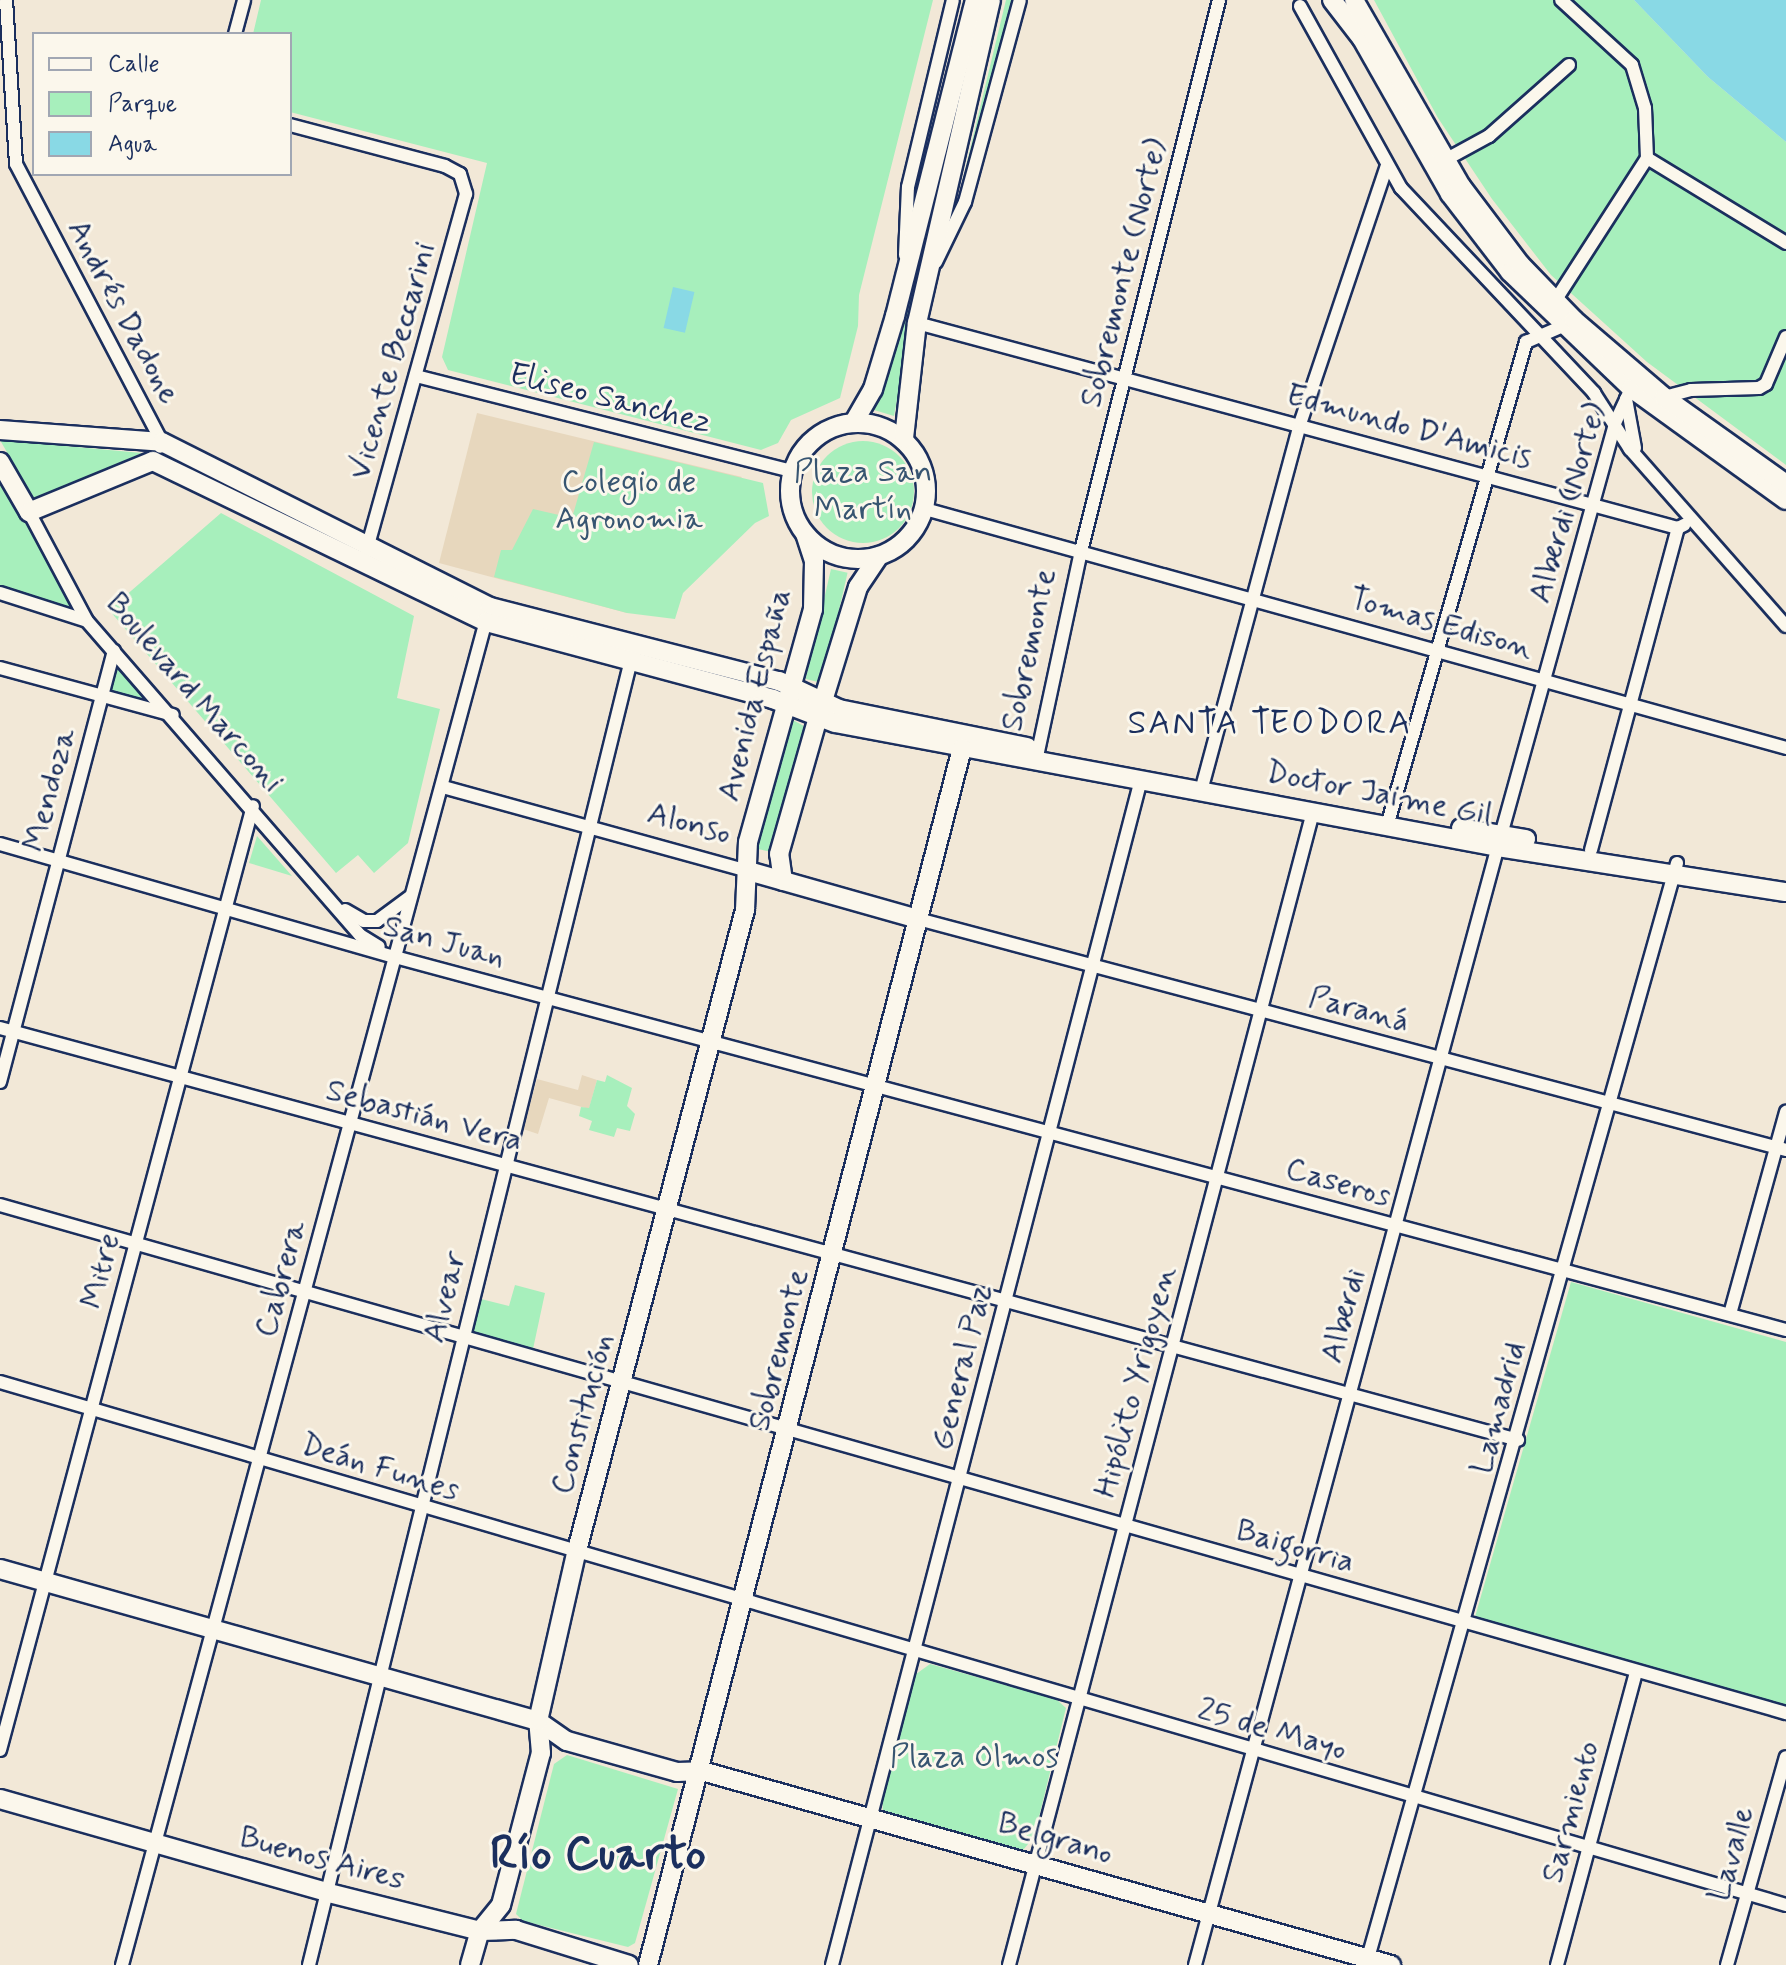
<!DOCTYPE html>
<meta charset="utf-8">
<style>
body{margin:0}
#map{position:relative;width:1786px;height:1965px;overflow:hidden;background:#f2e8d7;font-family:Mynerve,sans-serif}
div>[style]{position:absolute}
.built>*{inset:0;background:#e7d7bd}
.green>*{inset:0;background:#a7efbc;transform-origin:0 0}
.round{border-radius:50%}
.water>*{inset:0;background:#89d9e5;transform-origin:0 0}
.roads{filter:drop-shadow(2px 0 #1b2f5e) drop-shadow(-2px 0 #1b2f5e) drop-shadow(0 2px #1b2f5e) drop-shadow(0 -2px #1b2f5e)}
.minor>*{height:12px;margin:-6px;padding:0 6px;transform-origin:6px;border-radius:6px;background:#fbf7ec}
.secondary>*{height:18px;margin:-9px;padding:0 9px;transform-origin:9px;border-radius:9px;background:#fbf7ec}
.secondary>.ring{margin:-9px;padding:0;box-sizing:content-box;background:none;border:18px solid #fbf7ec;border-radius:50%}
span{translate:-50% -50%;white-space:nowrap;text-align:center;line-height:1.15;-webkit-text-stroke:6px #fbf7ec;paint-order:stroke}
.street-label{font-size:32px;color:#1b2f5e}
.park-label{font-size:32px;color:#375571}
.neighbourhood-label{font-size:34px;color:#1b2f5e;letter-spacing:2px}
.town-label{font-size:48px;color:#1b2f5e;font-weight:700}
.legend{position:absolute;left:32px;top:32px;width:260px;height:144px;box-sizing:border-box;background:#fbf7ec;border:2px solid #a1a7b3;margin:0;padding:10px 14px;list-style:none;font-size:24px;color:#1b2f5e}
.legend li{display:flex;align-items:center;gap:16px;height:40px}
.legend b{width:40px;border:2px solid #a1a7b3}
</style>
<div id="map">
<div class="built">
<i style="clip-path:polygon(477px 413px,742px 477px,627px 613px,439px 563px)"></i>
<i style="clip-path:polygon(582px 1075px,597px 1080px,589px 1109px,549px 1098px,538px 1134px,523px 1129px,537px 1079px,578px 1090px)"></i>
</div>
<div class="green">
<i style="clip-path:polygon(261px 0,933px 0,859px 295px,858px 326px,840px 398px,791px 420px,778px 443px,761px 450px,448px 370px,442px 357px,487px 163px,290px 112px,290px 34px,253px 34px)"></i>
<i style="clip-path:polygon(1006px 0,1013px 0,959px 195px)"></i>
<i style="clip-path:polygon(1374px 0,1634px 0,1708px 77px,1786px 142px,1786px 465px,1647px 362px,1551px 275px,1492px 199px,1438px 118px)"></i>
<i style="clip-path:polygon(925px 250px,894px 416px,874px 410px)"></i>
<i style="clip-path:polygon(0 440px,142px 453px,34px 500px)"></i>
<i class="round" style="left:812px;top:441px;width:102px;height:102px"></i>
<i style="clip-path:polygon(594px 442px,763px 483px,769px 516px,755px 523px,683px 593px,675px 619px,627px 613px,494px 577px,501px 550px,512px 550px,533px 509px,572px 518px)"></i>
<i style="clip-path:polygon(0 474px,74px 610px,0 585px)"></i>
<i style="clip-path:polygon(221px 513px,414px 616px,397px 698px,440px 709px,408px 843px,374px 873px,358px 855px,336px 873px,109px 610px)"></i>
<i style="left:831px;top:569px;width:17px;height:113px;rotate:13deg"></i>
<i style="clip-path:polygon(116px 660px,161px 709px,108px 693px)"></i>
<i style="clip-path:polygon(789px 718px,804px 726px,772px 852px,753px 848px)"></i>
<i style="clip-path:polygon(257px 836px,292px 876px,249px 863px)"></i>
<i style="clip-path:polygon(607px 1075px,632px 1088px,627px 1106px,635px 1114px,630px 1131px,617px 1128px,614px 1137px,589px 1130px,592px 1121px,579px 1116px,581px 1107px,589px 1108px,597px 1080px,605px 1082px)"></i>
<i style="clip-path:polygon(1571px 1282px,1786px 1342px,1786px 1705px,1475px 1617px)"></i>
<i style="clip-path:polygon(515px 1285px,545px 1293px,533px 1349px,467px 1332px,477px 1298px,509px 1306px)"></i>
<i style="clip-path:polygon(930px 1664px,1056px 1699px,1066px 1708px,1034px 1837px,1023px 1850px,883px 1812px,882px 1796px,912px 1677px)"></i>
<i style="clip-path:polygon(567px 1755px,678px 1789px,635px 1943px,628px 1947px,523px 1921px,516px 1914px,554px 1764px)"></i>
</div>
<div class="water">
<i style="clip-path:polygon(1634px 0,1786px 0,1786px 142px,1708px 77px)"></i>
<i style="left:673px;top:287px;width:22px;height:42px;rotate:13deg"></i>
</div>
<div class="roads">
<div class="minor">
<i style="left:6px;top:0;width:164px;rotate:86.5deg"></i>
<i style="left:16px;top:164px;width:314px;rotate:62.3deg"></i>
<i style="left:162px;top:442px;width:5px;rotate:112deg"></i>
<i style="left:1300px;top:6px;width:208px;rotate:61deg"></i>
<i style="left:1401px;top:188px;width:282px;rotate:46.7deg"></i>
<i style="left:1594px;top:393px;width:67px;rotate:57.3deg"></i>
<i style="left:1630px;top:449px;width:236px;rotate:48.6deg"></i>
<i style="left:235px;top:34px;width:35px;rotate:-75deg"></i>
<i style="left:290px;top:125px;width:160px;rotate:14.8deg"></i>
<i style="left:445px;top:166px;width:17px;rotate:28deg"></i>
<i style="left:460px;top:174px;width:21px;rotate:73deg"></i>
<i style="left:466px;top:194px;width:371px;rotate:105.6deg"></i>
<i style="left:1647px;top:158px;width:163px;rotate:31.4deg"></i>
<i style="left:1445px;top:160px;width:50px;rotate:-28.6deg"></i>
<i style="left:1489px;top:136px;width:107px;rotate:-41.6deg"></i>
<i style="left:905px;top:255px;width:68px;rotate:-87.5deg"></i>
<i style="left:908px;top:187px;width:192px;rotate:-76.5deg"></i>
<i style="left:936px;top:262px;width:67px;rotate:-64.2deg"></i>
<i style="left:965px;top:202px;width:209px;rotate:-74.8deg"></i>
<i style="left:1555px;top:301px;width:170px;rotate:-57.2deg"></i>
<i style="left:1647px;top:158px;width:50px;rotate:-92.3deg"></i>
<i style="left:1645px;top:108px;width:45px;rotate:-106.8deg"></i>
<i style="left:1632px;top:65px;width:96px;rotate:-137.5deg"></i>
<i style="left:917px;top:323px;width:788px;rotate:15.08deg"></i>
<i style="left:416px;top:376px;width:388px;rotate:14.2deg"></i>
<i style="left:1661px;top:398px;width:31px;rotate:-15deg"></i>
<i style="left:1691px;top:390px;width:68px;rotate:-1.7deg"></i>
<i style="left:1759px;top:388px;width:8px;rotate:-30deg"></i>
<i style="left:1766px;top:384px;width:51px;rotate:-66.9deg"></i>
<i style="left:1626px;top:399px;width:50px;rotate:79.6deg"></i>
<i style="left:925px;top:509px;width:894px;rotate:15.51deg"></i>
<i style="left:29px;top:512px;width:123px;rotate:62deg"></i>
<i style="left:87px;top:621px;width:416px;rotate:49deg"></i>
<i style="left:360px;top:935px;width:22px;rotate:32deg"></i>
<i style="left:0;top:593px;width:91px;rotate:17.8deg"></i>
<i style="left:0;top:668px;width:179px;rotate:15.2deg"></i>
<i style="left:1036px;top:761px;width:215px;rotate:-77.9deg"></i>
<i style="left:1081px;top:551px;width:568px;rotate:-75.94deg"></i>
<i style="left:443px;top:787px;width:316px;rotate:15.4deg"></i>
<i style="left:1201px;top:791px;width:380px;rotate:-74.9deg"></i>
<i style="left:1300px;top:424px;width:272px;rotate:-71.4deg"></i>
<i style="left:1387px;top:826px;width:504px;rotate:-73.98deg"></i>
<i style="left:1526px;top:342px;width:48px;rotate:-23.4deg"></i>
<i style="left:0;top:844px;width:411px;rotate:16deg"></i>
<i style="left:395px;top:957px;width:1440px;rotate:15.01deg"></i>
<i style="left:1591px;top:850px;width:334px;rotate:-74.9deg"></i>
<i style="left:1678px;top:528px;width:7px;rotate:-27deg"></i>
<i style="left:345px;top:910px;width:22px;rotate:30deg"></i>
<i style="left:364px;top:921px;width:13px"></i>
<i style="left:377px;top:921px;width:42px;rotate:-36.3deg"></i>
<i style="left:918px;top:919px;width:898px;rotate:14.9deg"></i>
<i style="left:0;top:1028px;width:1573px;rotate:15.18deg"></i>
<i style="left:0;top:1082px;width:446px;rotate:-75.2deg"></i>
<i style="left:0;top:1205px;width:1857px;rotate:15.88deg"></i>
<i style="left:1730px;top:1314px;width:210px;rotate:-74.5deg"></i>
<i style="left:0;top:1382px;width:1861px;rotate:16.32deg"></i>
<i style="left:0;top:1750px;width:977px;rotate:-75deg"></i>
<i style="left:122px;top:1965px;width:1397px;rotate:-74.85deg"></i>
<i style="left:309px;top:1965px;width:1348px;rotate:-76.14deg"></i>
<i style="left:832px;top:1965px;width:1225px;rotate:-75.39deg"></i>
<i style="left:1009px;top:1965px;width:1192px;rotate:-75.23deg"></i>
<i style="left:1195px;top:1965px;width:1171px;rotate:-74.85deg"></i>
<i style="left:1501px;top:835px;width:427px;rotate:-74.5deg"></i>
<i style="left:1615px;top:423px;width:38px;rotate:-65deg"></i>
<i style="left:1366px;top:1965px;width:1145px;rotate:-74.24deg"></i>
<i style="left:1557px;top:1965px;width:303px;rotate:-74.9deg"></i>
<i style="left:1727px;top:1965px;width:216px;rotate:-74.2deg"></i>
</div>
<div class="secondary">
<i style="left:1332px;top:0;width:49px;rotate:52.4deg"></i>
<i style="left:1362px;top:39px;width:178px;rotate:60.4deg"></i>
<i style="left:1450px;top:194px;width:98px;rotate:52.4deg"></i>
<i style="left:1510px;top:272px;width:168px;rotate:43.8deg"></i>
<i style="left:1631px;top:388px;width:191px;rotate:35.9deg"></i>
<i style="left:1354px;top:0;width:215px;rotate:60.1deg"></i>
<i style="left:1461px;top:186px;width:98px;rotate:52.9deg"></i>
<i style="left:1520px;top:264px;width:78px;rotate:46deg"></i>
<i style="left:1574px;top:320px;width:118px;rotate:40.5deg"></i>
<i style="left:1664px;top:397px;width:150px;rotate:35.5deg"></i>
<i style="left:854px;top:422px;width:38px;rotate:-60deg"></i>
<i style="left:873px;top:389px;width:76px;rotate:-73.2deg"></i>
<i style="left:895px;top:316px;width:326px;rotate:-75.8deg"></i>
<i class="ring" style="left:790px;top:423px;width:118px;height:118px"></i>
<i style="left:0;top:430px;width:162px;rotate:4.2deg"></i>
<i style="left:162px;top:442px;width:367px;rotate:26.7deg"></i>
<i style="left:490px;top:607px;width:298px;rotate:14.4deg"></i>
<i style="left:779px;top:681px;width:66px;rotate:25deg"></i>
<i style="left:839px;top:709px;width:192px;rotate:11.4deg"></i>
<i style="left:904px;top:438px;width:116px;rotate:-83.6deg"></i>
<i style="left:917px;top:323px;width:331px;rotate:-77.1deg"></i>
<i style="left:0;top:462px;width:58px;rotate:59.9deg"></i>
<i style="left:29px;top:512px;width:134px;rotate:-22.4deg"></i>
<i style="left:153px;top:461px;width:370px;rotate:25.8deg"></i>
<i style="left:486px;top:622px;width:297px;rotate:15deg"></i>
<i style="left:773px;top:699px;width:66px;rotate:21.2deg"></i>
<i style="left:835px;top:723px;width:674px;rotate:10.59deg"></i>
<i style="left:1498px;top:847px;width:291px;rotate:8.9deg"></i>
<i style="left:1461px;top:828px;width:66px;rotate:9.6deg"></i>
<i style="left:748px;top:871px;width:177px;rotate:15.8deg"></i>
<i style="left:783px;top:881px;width:27px;rotate:-98deg"></i>
<i style="left:779px;top:854px;width:142px;rotate:-74.1deg"></i>
<i style="left:818px;top:717px;width:136px;rotate:-72.9deg"></i>
<i style="left:858px;top:587px;width:37px;rotate:-56deg"></i>
<i style="left:0;top:1569px;width:559px;rotate:15.78deg"></i>
<i style="left:538px;top:1721px;width:35px;rotate:35deg"></i>
<i style="left:567px;top:1741px;width:114px;rotate:15.7deg"></i>
<i style="left:677px;top:1772px;width:25px;rotate:-2deg"></i>
<i style="left:702px;top:1771px;width:716px;rotate:15.73deg"></i>
<i style="left:0;top:1799px;width:342px;rotate:15.9deg"></i>
<i style="left:329px;top:1893px;width:156px;rotate:14.1deg"></i>
<i style="left:480px;top:1931px;width:36px;rotate:-2deg"></i>
<i style="left:516px;top:1930px;width:118px;rotate:17.2deg"></i>
<i style="left:470px;top:1965px;width:35px;rotate:-74deg"></i>
<i style="left:480px;top:1931px;width:33px;rotate:-51deg"></i>
<i style="left:501px;top:1905px;width:157px;rotate:-75.3deg"></i>
<i style="left:541px;top:1753px;width:32px;rotate:-95deg"></i>
<i style="left:538px;top:1721px;width:171px;rotate:-77.2deg"></i>
<i style="left:576px;top:1554px;width:666px;rotate:-75.3deg"></i>
<i style="left:745px;top:910px;width:68px;rotate:-87.5deg"></i>
<i style="left:748px;top:842px;width:242px;rotate:-74.4deg"></i>
<i style="left:813px;top:609px;width:48px;rotate:-88.8deg"></i>
<i style="left:814px;top:561px;width:28px;rotate:-108deg"></i>
<i style="left:648px;top:1965px;width:1257px;rotate:-75.53deg"></i>
</div>
</div>
<div class="street-label">
<span style="left:1124px;top:273px;rotate:-76deg">Sobremonte (Norte)</span>
<span style="left:123px;top:312px;rotate:62deg">Andrés Dadone</span>
<span style="left:393px;top:361px;rotate:-74deg">Vicente Beccarini</span>
<span style="left:610px;top:399px;rotate:14deg">Eliseo Sanchez</span>
<span style="left:1409px;top:427px;rotate:15deg">Edmundo D'Amicis</span>
<span style="left:1568px;top:503px;rotate:-74deg">Alberdi (Norte)</span>
<span style="left:1441px;top:624px;rotate:16deg">Tomas Edison</span>
<span style="left:1029px;top:650px;rotate:-78deg">Sobremonte</span>
<span style="left:194px;top:693px;rotate:49deg">Boulevard Marconi</span>
<span style="left:755px;top:695px;rotate:-76deg">Avenida España</span>
<span style="left:50px;top:790px;rotate:-75deg">Mendoza</span>
<span style="left:1379px;top:794px;rotate:11deg">Doctor Jaime Gil</span>
<span style="left:689px;top:824px;rotate:15deg">Alonso</span>
<span style="left:444px;top:942px;rotate:15deg">San Juan</span>
<span style="left:1359px;top:1010px;rotate:15deg">Paraná</span>
<span style="left:424px;top:1116px;rotate:15deg">Sebastián Vera</span>
<span style="left:1338px;top:1183px;rotate:16deg">Caseros</span>
<span style="left:101px;top:1271px;rotate:-76deg">Mitre</span>
<span style="left:281px;top:1279px;rotate:-75deg">Cabrera</span>
<span style="left:445px;top:1297px;rotate:-76deg">Alvear</span>
<span style="left:1344px;top:1316px;rotate:-75deg">Alberdi</span>
<span style="left:779px;top:1350px;rotate:-76deg">Sobremonte</span>
<span style="left:962px;top:1367px;rotate:-76deg">General Paz</span>
<span style="left:1136px;top:1382px;rotate:-75deg">Hipólito Yrigoyen</span>
<span style="left:1499px;top:1408px;rotate:-75deg">Lamadrid</span>
<span style="left:583px;top:1414px;rotate:-75deg">Constitución</span>
<span style="left:380px;top:1468px;rotate:17deg">Deán Funes</span>
<span style="left:1295px;top:1547px;rotate:16deg">Baigorria</span>
<span style="left:1272px;top:1730px;rotate:16deg">25 de Mayo</span>
<span style="left:1571px;top:1812px;rotate:-75deg">Sarmiento</span>
<span style="left:1055px;top:1839px;rotate:16deg">Belgrano</span>
<span style="left:1732px;top:1854px;rotate:-74deg">Lavalle</span>
<span style="left:322px;top:1859px;rotate:15deg">Buenos Aires</span>
</div>
<div class="park-label">
<span style="left:863px;top:491px">Plaza San<br>Martín</span>
<span style="left:629px;top:501px">Colegio de<br>Agronomia</span>
<span style="left:974px;top:1757px">Plaza Olmos</span>
</div>
<div class="neighbourhood-label">
<span style="left:1270px;top:724px">SANTA TEODORA</span>
</div>
<div class="town-label">
<span style="left:598px;top:1855px">Río Cuarto</span>
</div>
<ul class="legend">
<li><b style="height:10px;background:#fbf7ec"></b>Calle</li>
<li><b style="height:22px;background:#a7efbc"></b>Parque</li>
<li><b style="height:22px;background:#89d9e5"></b>Agua</li>
</ul>
</div>
